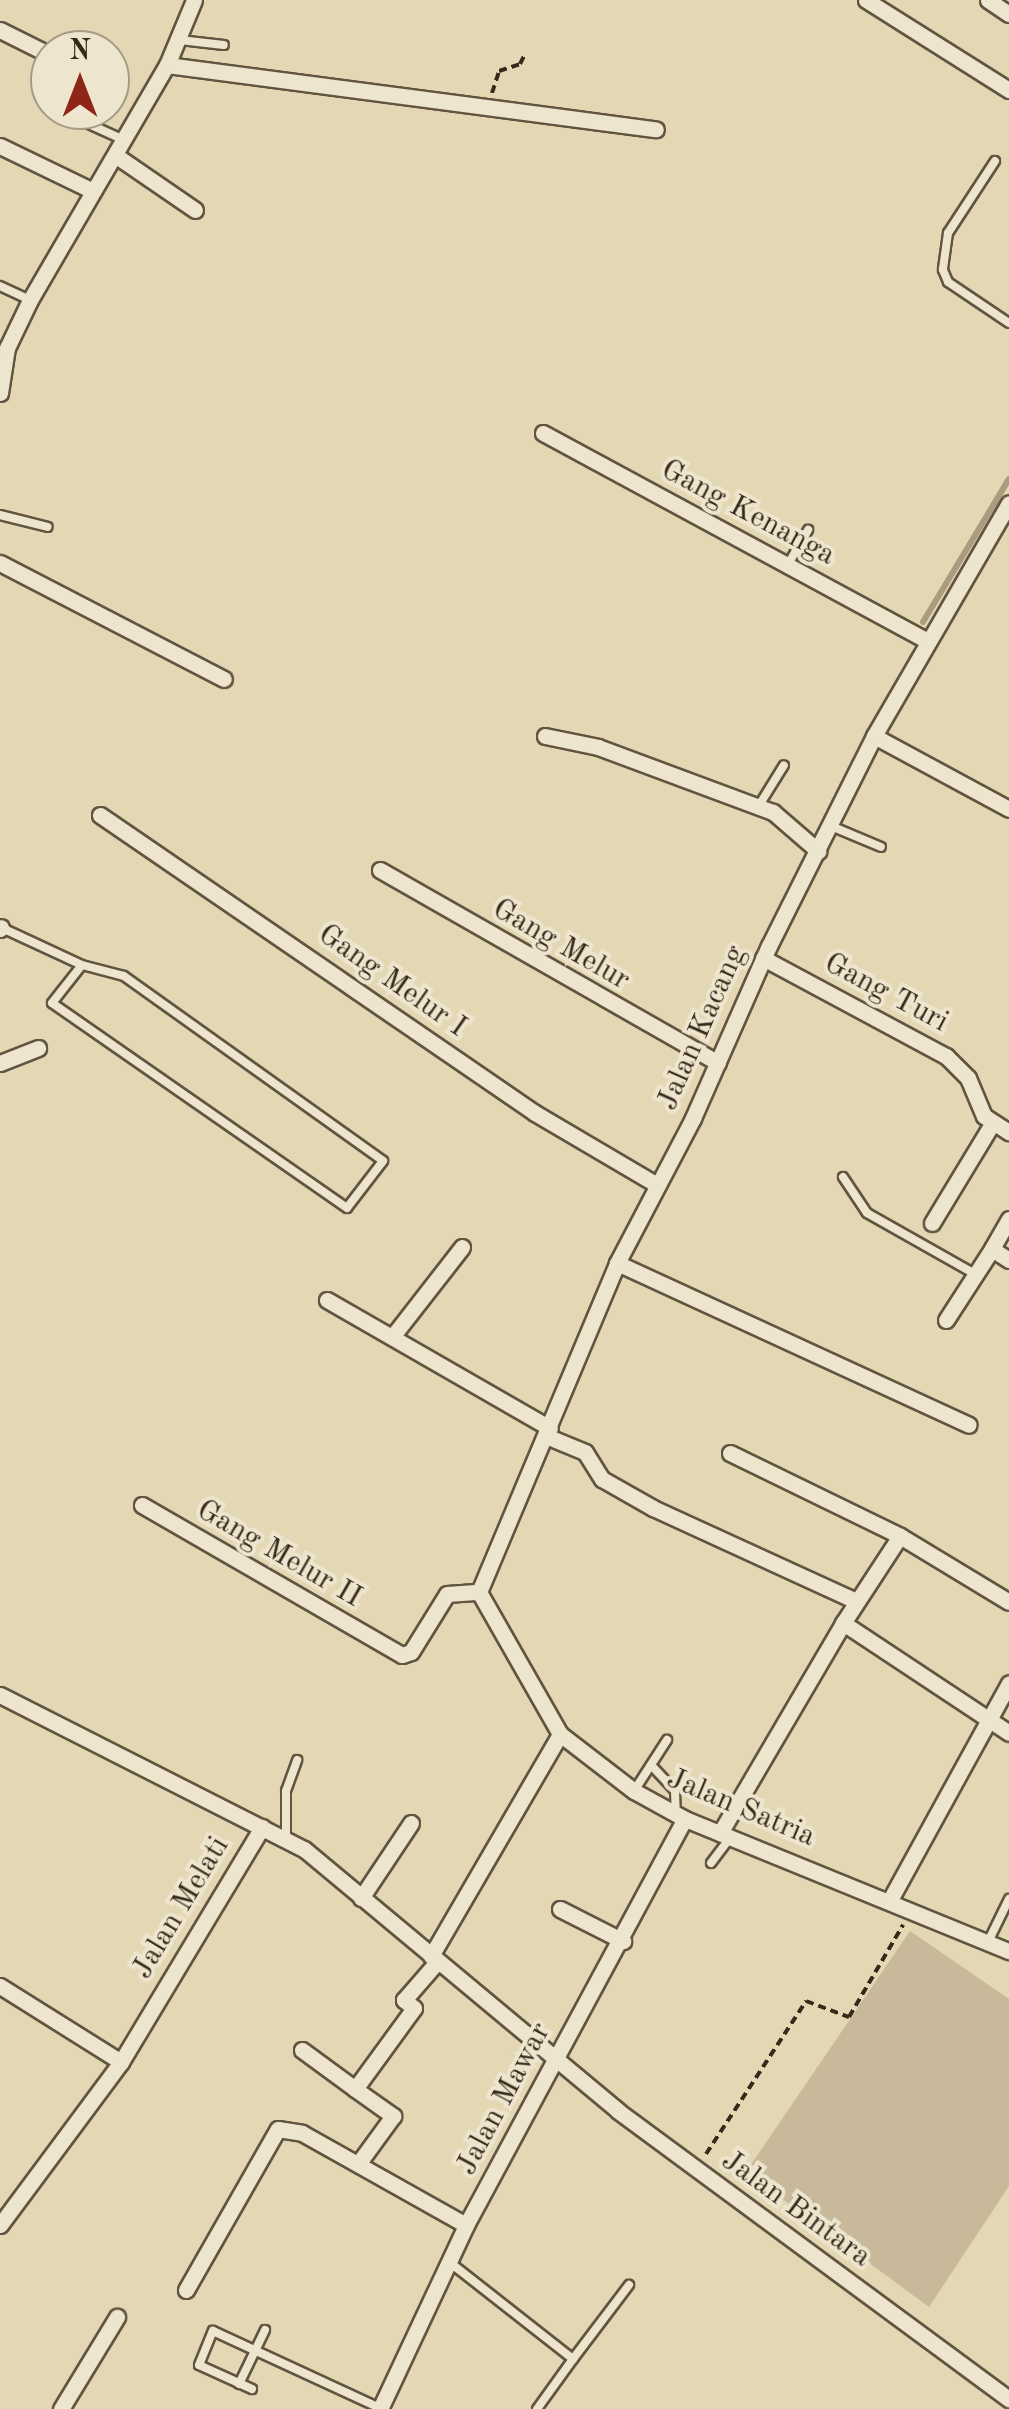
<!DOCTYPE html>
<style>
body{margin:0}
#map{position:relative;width:1009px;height:2409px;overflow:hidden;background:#e4d7b3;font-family:"Old Standard TT",serif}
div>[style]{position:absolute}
.green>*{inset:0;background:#c7b999}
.stream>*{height:6px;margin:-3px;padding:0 3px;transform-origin:3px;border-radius:3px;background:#a99c7f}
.path>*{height:4px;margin-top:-2px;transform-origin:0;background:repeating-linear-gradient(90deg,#37291a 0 8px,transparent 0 13px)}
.roads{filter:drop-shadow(2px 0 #625440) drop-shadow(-2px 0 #625440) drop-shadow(0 2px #625440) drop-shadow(0 -2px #625440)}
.service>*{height:8px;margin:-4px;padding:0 4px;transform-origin:4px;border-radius:4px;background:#ede5ce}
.minor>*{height:15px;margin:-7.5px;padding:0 7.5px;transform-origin:7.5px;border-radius:7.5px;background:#ede5ce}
span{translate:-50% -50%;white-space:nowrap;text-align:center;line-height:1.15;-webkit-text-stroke:8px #ede5ce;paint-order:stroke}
.street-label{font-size:30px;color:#37291a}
.north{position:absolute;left:30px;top:30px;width:100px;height:100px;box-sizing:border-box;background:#ede5ce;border:2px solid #a49a86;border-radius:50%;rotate:0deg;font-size:28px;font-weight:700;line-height:40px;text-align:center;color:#37291a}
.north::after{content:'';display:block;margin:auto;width:35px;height:45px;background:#8f2418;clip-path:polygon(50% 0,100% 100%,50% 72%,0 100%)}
</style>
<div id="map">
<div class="green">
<i style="clip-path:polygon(910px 1931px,1009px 1999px,1009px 2186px,929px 2307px,746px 2172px)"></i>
</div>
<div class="stream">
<i style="left:923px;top:622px;width:167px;rotate:-59deg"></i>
</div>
<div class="path">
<i style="left:492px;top:93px;width:23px;rotate:-72deg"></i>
<i style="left:499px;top:71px;width:22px;rotate:-18deg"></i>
<i style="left:520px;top:64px;width:11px;rotate:-63deg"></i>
<i style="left:706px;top:2154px;width:183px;rotate:-56.8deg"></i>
<i style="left:806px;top:2001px;width:46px;rotate:20.4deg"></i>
<i style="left:849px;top:2017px;width:107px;rotate:-59.6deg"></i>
</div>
<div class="roads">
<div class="service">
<i style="left:180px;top:40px;width:44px;rotate:6.5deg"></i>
<i style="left:71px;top:116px;width:58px;rotate:24.4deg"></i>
<i style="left:995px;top:161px;width:86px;rotate:123.1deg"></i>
<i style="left:948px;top:233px;width:37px;rotate:98deg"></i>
<i style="left:943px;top:270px;width:13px;rotate:67deg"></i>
<i style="left:948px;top:282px;width:73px;rotate:33.9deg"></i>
<i style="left:0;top:286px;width:33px;rotate:25deg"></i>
<i style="left:0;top:515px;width:49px;rotate:14deg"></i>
<i style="left:787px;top:566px;width:42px;rotate:-59.7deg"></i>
<i style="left:758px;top:807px;width:49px;rotate:-58.2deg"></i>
<i style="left:831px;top:826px;width:54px;rotate:22.8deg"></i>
<i style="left:0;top:927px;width:90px;rotate:24.9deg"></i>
<i style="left:82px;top:965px;width:43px;rotate:14.7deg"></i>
<i style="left:124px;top:976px;width:318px;rotate:35.5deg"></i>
<i style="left:383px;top:1161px;width:59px;rotate:127.5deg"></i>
<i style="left:347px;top:1208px;width:359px;rotate:-145.2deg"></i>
<i style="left:52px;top:1003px;width:48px;rotate:-51.7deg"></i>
<i style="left:843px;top:1177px;width:43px;rotate:56.3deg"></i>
<i style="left:867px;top:1213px;width:124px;rotate:29.5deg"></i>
<i style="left:651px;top:1765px;width:35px;rotate:47deg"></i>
<i style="left:675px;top:1791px;width:24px;rotate:88deg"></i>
<i style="left:634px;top:1791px;width:61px;rotate:-57.1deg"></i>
<i style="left:286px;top:1839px;width:48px;rotate:-90deg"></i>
<i style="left:286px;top:1791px;width:33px;rotate:-70deg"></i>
<i style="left:711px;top:1863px;width:30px;rotate:-53deg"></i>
<i style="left:988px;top:1942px;width:48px;rotate:-64deg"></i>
<i style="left:448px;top:2261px;width:159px;rotate:38.1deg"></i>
<i style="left:573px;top:2359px;width:93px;rotate:-52.9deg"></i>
<i style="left:239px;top:2384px;width:60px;rotate:-64.3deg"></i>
<i style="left:252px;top:2389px;width:58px;rotate:-155.6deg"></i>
<i style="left:199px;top:2365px;width:37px;rotate:-68deg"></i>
<i style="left:213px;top:2331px;width:184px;rotate:24.8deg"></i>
<i style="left:537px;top:2409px;width:62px;rotate:-54.2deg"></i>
</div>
<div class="minor">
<i style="left:866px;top:0;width:169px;rotate:32.2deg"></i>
<i style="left:988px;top:0;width:25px;rotate:34deg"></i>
<i style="left:0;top:30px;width:56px;rotate:26.6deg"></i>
<i style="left:167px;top:65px;width:493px;rotate:7.5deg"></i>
<i style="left:0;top:146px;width:101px;rotate:25.8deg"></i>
<i style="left:115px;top:155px;width:97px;rotate:34.5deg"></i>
<i style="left:0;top:393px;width:46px;rotate:-81.2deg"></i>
<i style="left:7px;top:348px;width:53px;rotate:-64.4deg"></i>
<i style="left:30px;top:300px;width:272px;rotate:-59.8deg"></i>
<i style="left:167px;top:65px;width:70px;rotate:-67.4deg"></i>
<i style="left:543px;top:433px;width:437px;rotate:28.4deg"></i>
<i style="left:0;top:563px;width:252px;rotate:27.4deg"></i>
<i style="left:545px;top:736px;width:54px;rotate:11.7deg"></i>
<i style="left:598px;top:747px;width:187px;rotate:20.4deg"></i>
<i style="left:773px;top:812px;width:60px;rotate:40.9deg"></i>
<i style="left:874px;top:736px;width:153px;rotate:28.4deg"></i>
<i style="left:100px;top:815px;width:527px;rotate:34.41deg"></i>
<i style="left:535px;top:1113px;width:142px;rotate:30.5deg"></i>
<i style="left:380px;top:870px;width:389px;rotate:29.7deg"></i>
<i style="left:0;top:929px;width:2px;rotate:-63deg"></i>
<i style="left:763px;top:958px;width:208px;rotate:28.2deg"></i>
<i style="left:946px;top:1056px;width:31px;rotate:45deg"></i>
<i style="left:968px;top:1078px;width:41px;rotate:67.2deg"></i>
<i style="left:984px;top:1116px;width:30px;rotate:33deg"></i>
<i style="left:0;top:1063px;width:41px;rotate:-21.5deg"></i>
<i style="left:1009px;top:1219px;width:34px;rotate:120deg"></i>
<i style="left:992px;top:1249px;width:20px;rotate:33deg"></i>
<i style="left:932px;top:1223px;width:116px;rotate:-58.8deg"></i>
<i style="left:617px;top:1263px;width:387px;rotate:24.7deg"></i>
<i style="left:327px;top:1300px;width:257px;rotate:29.9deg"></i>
<i style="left:946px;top:1320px;width:85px;rotate:-57.1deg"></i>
<i style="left:392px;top:1337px;width:114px;rotate:-52.1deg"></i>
<i style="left:546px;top:1436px;width:42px;rotate:22.3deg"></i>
<i style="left:585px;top:1452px;width:32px;rotate:58deg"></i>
<i style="left:602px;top:1479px;width:59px;rotate:29.6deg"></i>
<i style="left:653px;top:1508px;width:223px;rotate:24.6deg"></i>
<i style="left:730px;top:1453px;width:189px;rotate:26deg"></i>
<i style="left:900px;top:1536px;width:127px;rotate:31.2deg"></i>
<i style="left:142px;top:1505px;width:300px;rotate:30deg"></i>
<i style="left:402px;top:1655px;width:9px;rotate:-18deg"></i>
<i style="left:411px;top:1652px;width:68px;rotate:-58.2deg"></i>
<i style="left:447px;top:1594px;width:32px;rotate:-4deg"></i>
<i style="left:900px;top:1536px;width:104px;rotate:123.2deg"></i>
<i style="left:843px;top:1623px;width:199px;rotate:33.5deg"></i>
<i style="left:479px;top:1592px;width:357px;rotate:-67.2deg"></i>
<i style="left:617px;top:1263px;width:164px;rotate:-62.3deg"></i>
<i style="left:693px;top:1118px;width:188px;rotate:-66.2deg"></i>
<i style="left:769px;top:946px;width:235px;rotate:-63.4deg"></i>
<i style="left:874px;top:736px;width:269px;rotate:-59.9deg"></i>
<i style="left:479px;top:1592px;width:163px;rotate:60.3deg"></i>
<i style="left:560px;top:1734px;width:93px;rotate:37.6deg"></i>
<i style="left:634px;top:1791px;width:58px;rotate:28.8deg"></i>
<i style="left:685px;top:1819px;width:350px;rotate:22.2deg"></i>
<i style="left:0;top:1695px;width:341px;rotate:26.9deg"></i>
<i style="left:304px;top:1849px;width:409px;rotate:39.8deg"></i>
<i style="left:618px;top:2111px;width:486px;rotate:36.4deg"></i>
<i style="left:720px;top:1833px;width:243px;rotate:-59.6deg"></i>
<i style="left:361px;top:1898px;width:90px;rotate:-56.3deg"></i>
<i style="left:891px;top:1898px;width:245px;rotate:-61.2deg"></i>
<i style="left:560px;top:1909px;width:71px;rotate:26.9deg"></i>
<i style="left:431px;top:1956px;width:257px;rotate:-59.8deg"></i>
<i style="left:0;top:1986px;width:143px;rotate:32.1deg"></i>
<i style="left:302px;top:2050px;width:66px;rotate:36.3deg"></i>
<i style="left:355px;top:2089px;width:100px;rotate:-53.9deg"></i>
<i style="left:414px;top:2008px;width:13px;rotate:-141deg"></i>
<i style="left:404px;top:2000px;width:50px;rotate:-49deg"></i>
<i style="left:355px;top:2089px;width:47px;rotate:35.4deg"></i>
<i style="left:393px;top:2116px;width:59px;rotate:126.1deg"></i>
<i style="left:0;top:2225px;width:203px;rotate:-53.4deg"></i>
<i style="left:121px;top:2062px;width:274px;rotate:-59deg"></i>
<i style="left:186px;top:2290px;width:185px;rotate:-60.3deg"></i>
<i style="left:278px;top:2129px;width:24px;rotate:9deg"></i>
<i style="left:302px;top:2133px;width:188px;rotate:29.3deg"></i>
<i style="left:61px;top:2409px;width:108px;rotate:-58.7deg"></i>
<i style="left:380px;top:2409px;width:203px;rotate:-64.9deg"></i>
<i style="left:466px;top:2225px;width:461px;rotate:-61.7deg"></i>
</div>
</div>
<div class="street-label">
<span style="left:748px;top:513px;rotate:28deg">Gang Kenanga</span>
<span style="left:561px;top:945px;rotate:30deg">Gang Melur</span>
<span style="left:392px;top:981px;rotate:35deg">Gang Melur I</span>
<span style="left:886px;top:993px;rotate:28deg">Gang Turi</span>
<span style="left:702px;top:1028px;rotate:-66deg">Jalan Kacang</span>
<span style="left:279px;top:1554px;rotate:30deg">Gang Melur II</span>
<span style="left:741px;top:1808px;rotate:23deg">Jalan Satria</span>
<span style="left:181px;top:1908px;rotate:-59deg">Jalan Melati</span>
<span style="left:504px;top:2099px;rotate:-62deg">Jalan Mawar</span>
<span style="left:796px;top:2209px;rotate:36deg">Jalan Bintara</span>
</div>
<div class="north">N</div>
</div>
